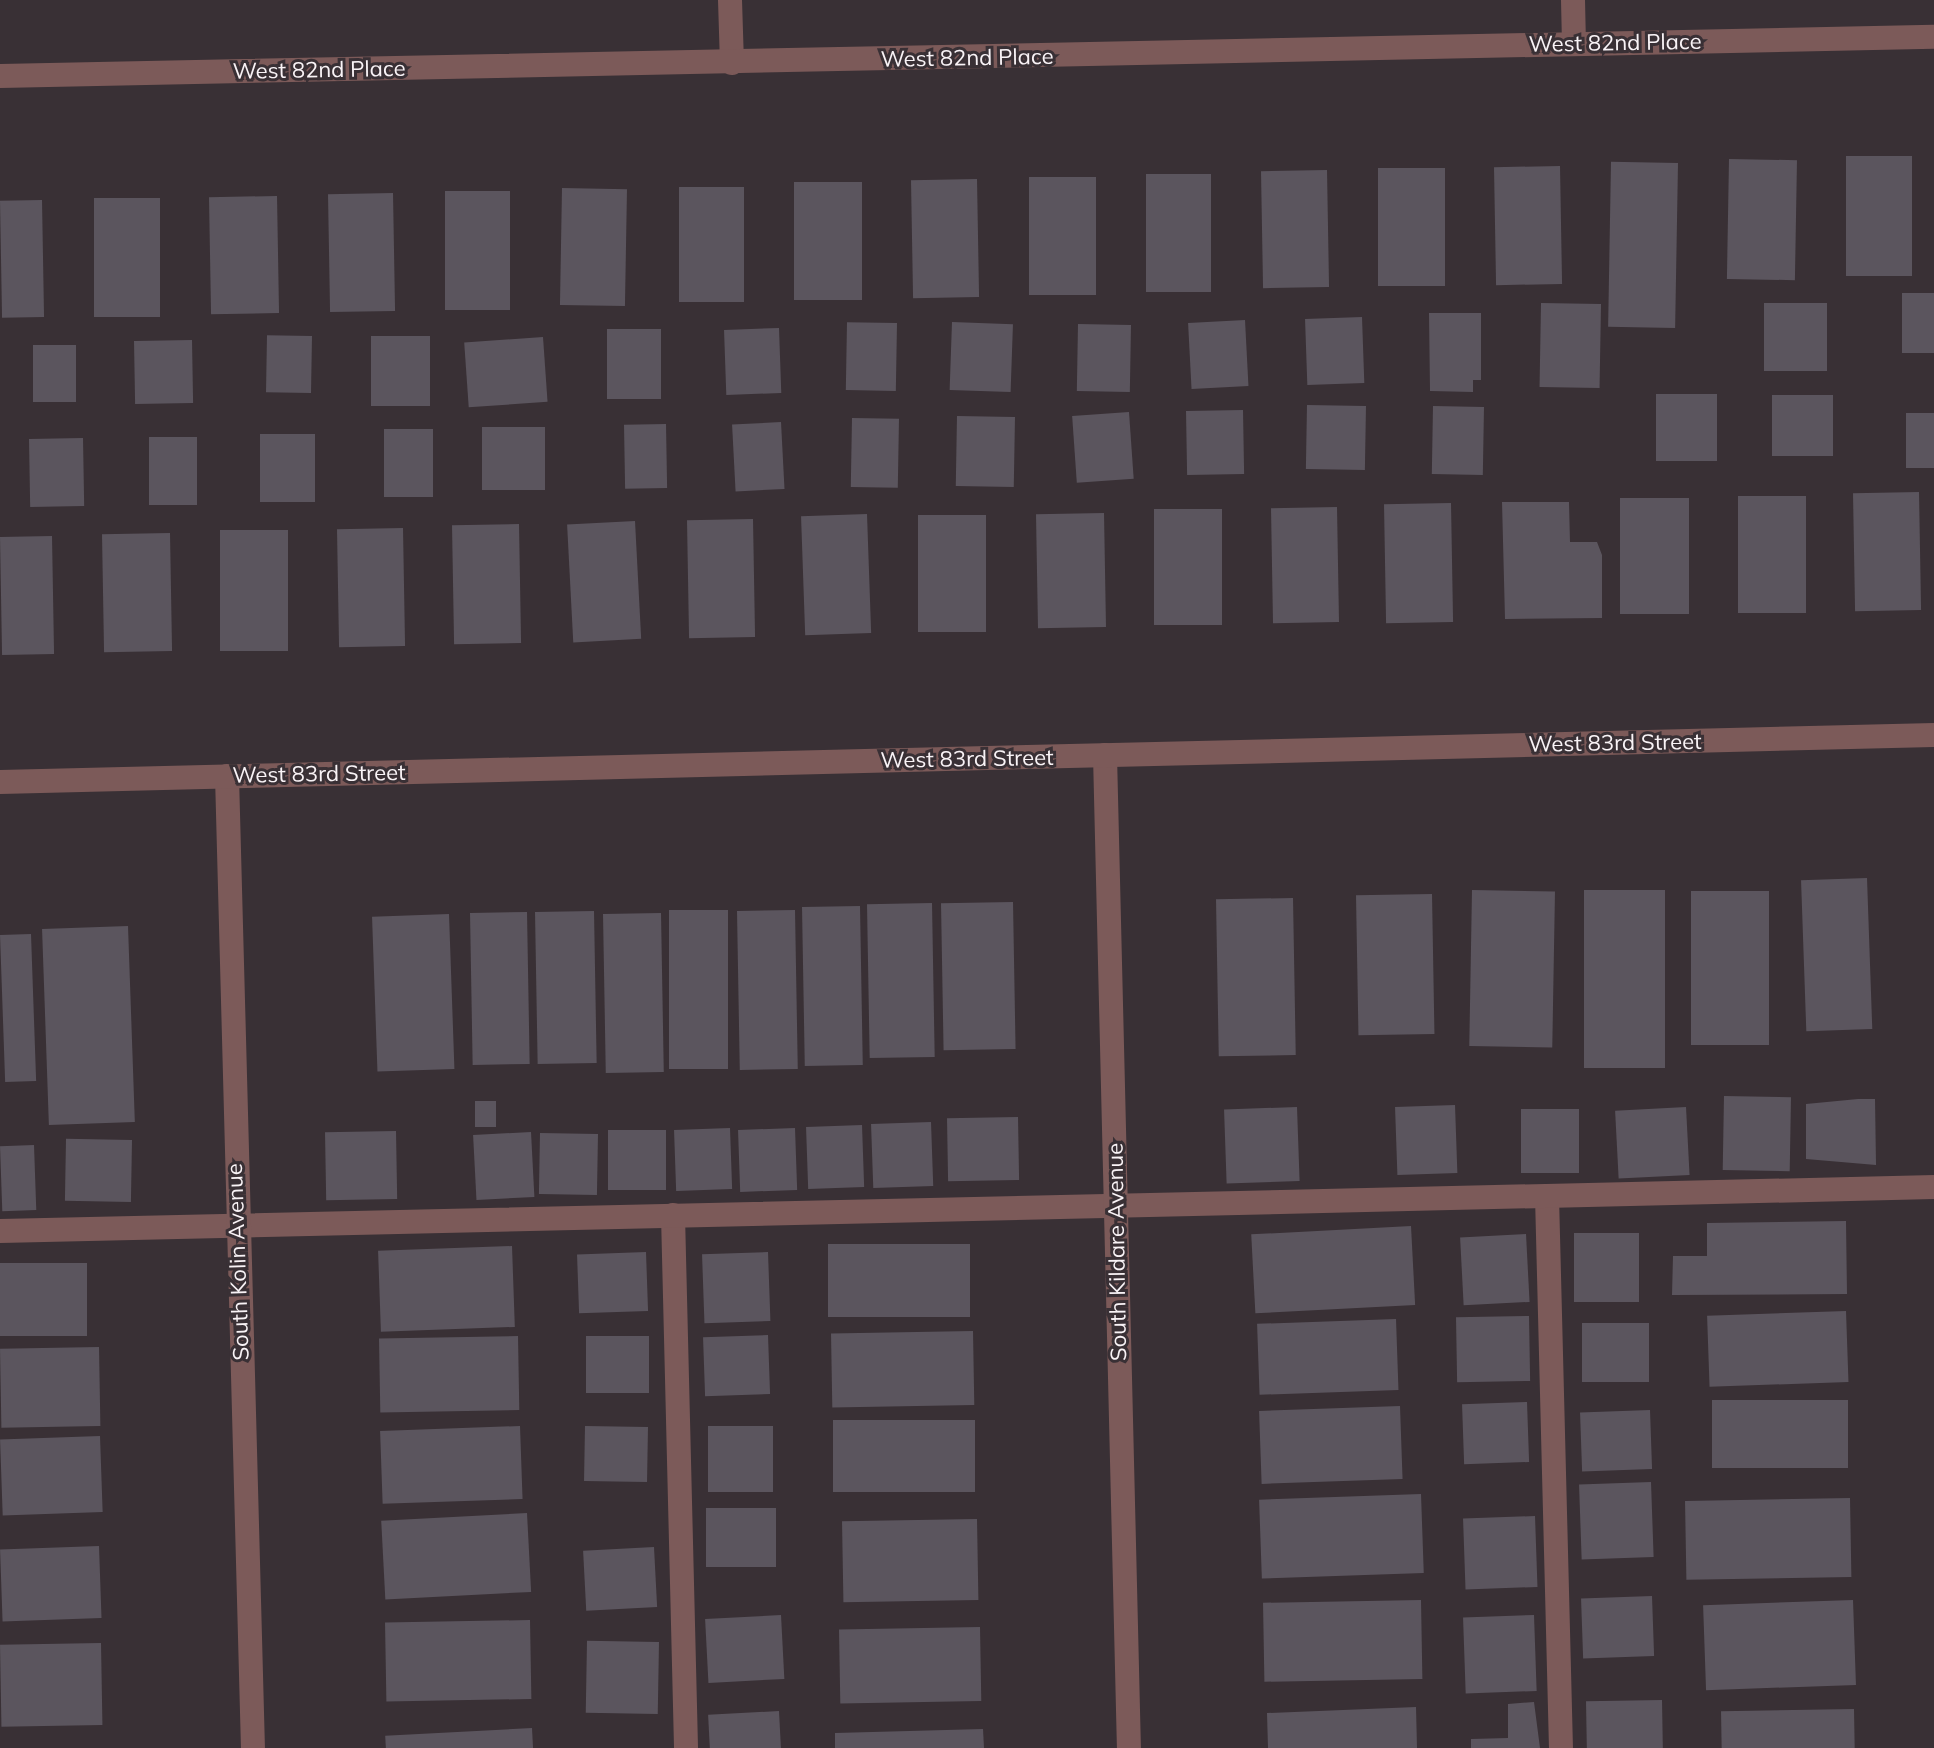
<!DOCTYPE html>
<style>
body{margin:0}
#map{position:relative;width:1934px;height:1748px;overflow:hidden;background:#393035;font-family:Mulish,sans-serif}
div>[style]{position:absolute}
.building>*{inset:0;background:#5b555e;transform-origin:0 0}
.service>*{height:24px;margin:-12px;padding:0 12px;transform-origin:12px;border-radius:12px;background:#7c5a59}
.minor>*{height:24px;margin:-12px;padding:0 12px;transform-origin:12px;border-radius:12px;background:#7c5a59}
.tertiary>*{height:24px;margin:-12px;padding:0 12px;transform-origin:12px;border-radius:12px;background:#7c5a59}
span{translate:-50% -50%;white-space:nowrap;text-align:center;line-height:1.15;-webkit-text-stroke:6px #393035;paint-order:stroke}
.street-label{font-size:22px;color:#f9f3f6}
</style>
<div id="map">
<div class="building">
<i style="left:1846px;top:156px;width:66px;height:120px"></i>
<i style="left:1729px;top:159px;width:68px;height:120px;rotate:1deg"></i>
<i style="left:1678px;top:163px;width:165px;height:67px;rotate:91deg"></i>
<i style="left:1560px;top:166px;width:118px;height:66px;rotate:89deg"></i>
<i style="left:1378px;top:168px;width:67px;height:118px"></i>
<i style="left:1327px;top:170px;width:117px;height:66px;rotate:89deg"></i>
<i style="left:1211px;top:174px;width:118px;height:65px;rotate:90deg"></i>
<i style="left:1029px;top:177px;width:67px;height:118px"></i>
<i style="left:977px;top:179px;width:118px;height:66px;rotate:89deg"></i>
<i style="left:862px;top:182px;width:118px;height:68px;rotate:90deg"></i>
<i style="left:744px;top:187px;width:115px;height:65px;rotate:90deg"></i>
<i style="left:562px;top:188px;width:65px;height:117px;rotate:1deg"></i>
<i style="left:445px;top:191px;width:65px;height:119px"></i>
<i style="left:393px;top:193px;width:118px;height:65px;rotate:89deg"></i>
<i style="left:277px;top:196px;width:117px;height:68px;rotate:89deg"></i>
<i style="left:94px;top:198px;width:66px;height:119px"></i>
<i style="left:42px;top:200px;width:117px;height:42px;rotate:89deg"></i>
<i style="left:1902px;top:293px;width:32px;height:60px"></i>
<i style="left:1827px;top:303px;width:68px;height:63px;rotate:90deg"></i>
<i style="left:1601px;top:304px;width:84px;height:60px;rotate:91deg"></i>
<i style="clip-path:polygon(1429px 313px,1481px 313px,1481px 380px,1473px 380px,1473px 392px,1430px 391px)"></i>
<i style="left:1362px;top:317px;width:66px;height:57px;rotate:88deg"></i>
<i style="left:1245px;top:320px;width:66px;height:57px;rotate:87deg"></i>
<i style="left:952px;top:322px;width:61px;height:68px;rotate:2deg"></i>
<i style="left:897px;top:323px;width:68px;height:50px;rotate:91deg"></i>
<i style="left:1078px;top:324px;width:53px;height:67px;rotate:1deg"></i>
<i style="left:779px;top:328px;width:65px;height:55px;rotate:88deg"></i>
<i style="left:661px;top:329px;width:70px;height:54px;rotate:90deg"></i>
<i style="left:312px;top:336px;width:57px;height:45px;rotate:91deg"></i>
<i style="left:430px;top:336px;width:70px;height:59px;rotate:90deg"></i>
<i style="left:543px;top:337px;width:65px;height:79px;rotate:86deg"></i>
<i style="left:192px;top:340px;width:63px;height:58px;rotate:89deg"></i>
<i style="left:76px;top:345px;width:57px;height:43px;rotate:90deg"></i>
<i style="left:1717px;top:394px;width:67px;height:61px;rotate:90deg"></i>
<i style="left:1833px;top:395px;width:61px;height:61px;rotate:90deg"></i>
<i style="left:1307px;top:405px;width:59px;height:64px;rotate:1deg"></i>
<i style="left:1433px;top:406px;width:51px;height:68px;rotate:1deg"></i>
<i style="left:1243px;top:410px;width:64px;height:57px;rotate:89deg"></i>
<i style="left:1129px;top:412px;width:67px;height:57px;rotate:86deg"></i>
<i style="left:1934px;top:413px;width:55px;height:28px;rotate:90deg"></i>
<i style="left:957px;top:416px;width:58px;height:70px;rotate:1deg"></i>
<i style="left:852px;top:418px;width:47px;height:69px;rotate:1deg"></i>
<i style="left:781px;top:422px;width:67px;height:49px;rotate:87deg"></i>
<i style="left:666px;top:424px;width:64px;height:42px;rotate:89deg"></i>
<i style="left:545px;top:427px;width:63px;height:63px;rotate:90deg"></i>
<i style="left:384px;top:429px;width:49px;height:68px"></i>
<i style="left:315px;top:434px;width:68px;height:55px;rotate:90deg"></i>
<i style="left:149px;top:437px;width:48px;height:68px"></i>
<i style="left:83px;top:438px;width:68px;height:54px;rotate:89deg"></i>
<i style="left:1919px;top:492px;width:118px;height:66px;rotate:89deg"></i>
<i style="left:1738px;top:496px;width:68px;height:117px"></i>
<i style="left:1689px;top:498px;width:116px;height:69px;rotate:90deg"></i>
<i style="clip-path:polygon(1502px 502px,1569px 502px,1570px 542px,1597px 542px,1602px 555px,1602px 618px,1505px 619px)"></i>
<i style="left:1451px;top:503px;width:119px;height:67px;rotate:89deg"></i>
<i style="left:1337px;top:507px;width:115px;height:66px;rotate:89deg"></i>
<i style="left:1222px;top:509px;width:116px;height:68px;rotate:90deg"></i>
<i style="left:1104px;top:513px;width:114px;height:68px;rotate:89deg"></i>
<i style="left:867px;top:514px;width:119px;height:66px;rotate:88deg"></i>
<i style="left:918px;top:515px;width:68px;height:117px"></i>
<i style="left:753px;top:519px;width:118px;height:66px;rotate:89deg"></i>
<i style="left:635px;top:521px;width:118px;height:68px;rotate:87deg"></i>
<i style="left:519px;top:524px;width:119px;height:67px;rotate:89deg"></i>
<i style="left:403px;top:528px;width:118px;height:66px;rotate:89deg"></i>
<i style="left:288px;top:530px;width:121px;height:68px;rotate:90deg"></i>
<i style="left:170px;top:533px;width:118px;height:68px;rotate:89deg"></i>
<i style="left:52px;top:536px;width:118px;height:52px;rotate:89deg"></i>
<i style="left:1867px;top:878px;width:151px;height:66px;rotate:88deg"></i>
<i style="left:1472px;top:890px;width:83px;height:156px;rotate:1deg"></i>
<i style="left:1665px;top:890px;width:178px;height:81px;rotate:90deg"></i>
<i style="left:1691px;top:891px;width:78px;height:154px"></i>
<i style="left:1432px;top:894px;width:140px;height:76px;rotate:89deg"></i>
<i style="left:1293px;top:898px;width:157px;height:77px;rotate:89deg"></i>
<i style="left:1013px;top:902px;width:147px;height:72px;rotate:89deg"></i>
<i style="left:932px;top:903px;width:154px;height:65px;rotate:89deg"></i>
<i style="left:860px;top:906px;width:159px;height:58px;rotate:89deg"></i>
<i style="left:669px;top:910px;width:59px;height:159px"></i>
<i style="left:795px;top:910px;width:159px;height:58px;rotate:89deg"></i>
<i style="left:594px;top:911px;width:152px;height:59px;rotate:89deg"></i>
<i style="left:527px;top:912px;width:152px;height:57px;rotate:89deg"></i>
<i style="left:661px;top:913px;width:159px;height:58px;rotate:89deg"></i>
<i style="left:449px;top:914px;width:155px;height:77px;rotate:88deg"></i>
<i style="left:128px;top:926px;width:196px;height:86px;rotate:88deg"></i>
<i style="left:31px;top:934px;width:147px;height:31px;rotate:88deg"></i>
<i style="left:1724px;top:1096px;width:67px;height:74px;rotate:1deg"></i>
<i style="clip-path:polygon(1858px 1099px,1875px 1099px,1876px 1165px,1806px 1159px,1806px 1104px)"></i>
<i style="left:475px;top:1101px;width:21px;height:26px"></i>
<i style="left:1455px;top:1105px;width:68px;height:60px;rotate:88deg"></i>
<i style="left:1297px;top:1107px;width:74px;height:73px;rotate:88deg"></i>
<i style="left:1686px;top:1107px;width:68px;height:71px;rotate:87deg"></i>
<i style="left:1521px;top:1109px;width:58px;height:64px"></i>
<i style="left:1018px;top:1117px;width:63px;height:71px;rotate:89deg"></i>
<i style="left:931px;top:1122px;width:64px;height:60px;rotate:88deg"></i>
<i style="left:862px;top:1125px;width:62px;height:56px;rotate:88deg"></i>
<i style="left:730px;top:1128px;width:61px;height:56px;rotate:88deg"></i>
<i style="left:795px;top:1128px;width:62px;height:57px;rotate:88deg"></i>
<i style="left:608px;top:1130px;width:58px;height:60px"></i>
<i style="left:396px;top:1131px;width:68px;height:71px;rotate:89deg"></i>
<i style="left:531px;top:1132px;width:65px;height:58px;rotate:87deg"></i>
<i style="left:540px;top:1133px;width:58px;height:61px;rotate:1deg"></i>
<i style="left:132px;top:1140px;width:62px;height:66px;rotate:91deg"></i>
<i style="left:34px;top:1145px;width:65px;height:34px;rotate:88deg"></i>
<i style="clip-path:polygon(1846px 1221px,1847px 1294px,1672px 1295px,1673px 1256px,1707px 1256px,1707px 1223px)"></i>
<i style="left:1411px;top:1226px;width:79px;height:160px;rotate:87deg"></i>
<i style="left:1574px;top:1233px;width:65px;height:69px"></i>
<i style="left:1526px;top:1234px;width:68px;height:66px;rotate:87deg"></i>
<i style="left:970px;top:1244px;width:73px;height:142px;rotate:90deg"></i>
<i style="left:512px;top:1246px;width:81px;height:134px;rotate:88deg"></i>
<i style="left:646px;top:1252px;width:59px;height:69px;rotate:88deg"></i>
<i style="left:768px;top:1252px;width:69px;height:66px;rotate:88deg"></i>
<i style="left:87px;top:1263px;width:73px;height:87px;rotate:90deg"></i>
<i style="left:1846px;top:1311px;width:71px;height:139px;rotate:88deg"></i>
<i style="left:1529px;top:1316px;width:65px;height:73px;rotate:89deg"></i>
<i style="left:1396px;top:1319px;width:71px;height:139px;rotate:88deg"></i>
<i style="left:1582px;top:1323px;width:67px;height:59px"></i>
<i style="left:973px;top:1331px;width:74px;height:142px;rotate:89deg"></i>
<i style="left:768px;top:1335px;width:59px;height:65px;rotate:88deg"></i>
<i style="left:518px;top:1336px;width:74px;height:139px;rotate:89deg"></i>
<i style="left:649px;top:1336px;width:57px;height:63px;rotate:90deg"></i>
<i style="left:99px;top:1347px;width:79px;height:99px;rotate:89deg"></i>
<i style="left:1848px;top:1400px;width:68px;height:136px;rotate:90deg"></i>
<i style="left:1527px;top:1402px;width:60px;height:65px;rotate:88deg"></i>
<i style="left:1400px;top:1406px;width:73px;height:141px;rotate:88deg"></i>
<i style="left:1650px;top:1410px;width:59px;height:70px;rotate:88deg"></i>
<i style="left:975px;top:1420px;width:72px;height:142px;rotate:90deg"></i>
<i style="left:520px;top:1426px;width:73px;height:140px;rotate:88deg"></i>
<i style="left:585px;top:1426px;width:63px;height:55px;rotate:1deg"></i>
<i style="left:708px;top:1426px;width:65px;height:66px"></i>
<i style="left:100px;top:1436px;width:76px;height:100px;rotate:88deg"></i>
<i style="left:1651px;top:1482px;width:75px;height:72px;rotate:88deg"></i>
<i style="left:1421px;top:1494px;width:79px;height:162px;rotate:88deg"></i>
<i style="left:1850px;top:1498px;width:79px;height:165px;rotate:89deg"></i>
<i style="left:776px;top:1508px;width:59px;height:70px;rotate:90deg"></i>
<i style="left:527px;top:1513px;width:79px;height:146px;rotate:87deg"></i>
<i style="left:1535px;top:1516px;width:71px;height:72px;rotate:88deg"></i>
<i style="left:977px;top:1519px;width:81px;height:135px;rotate:89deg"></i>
<i style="left:99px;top:1546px;width:72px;height:99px;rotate:88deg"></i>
<i style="left:654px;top:1547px;width:60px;height:71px;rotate:87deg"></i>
<i style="left:1652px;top:1596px;width:60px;height:71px;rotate:88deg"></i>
<i style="left:1421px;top:1600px;width:79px;height:158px;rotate:89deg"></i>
<i style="left:1853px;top:1600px;width:85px;height:150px;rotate:88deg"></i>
<i style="left:781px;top:1615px;width:64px;height:76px;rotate:87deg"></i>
<i style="left:1534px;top:1615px;width:76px;height:71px;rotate:88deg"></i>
<i style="left:530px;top:1620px;width:79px;height:145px;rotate:89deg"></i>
<i style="left:980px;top:1627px;width:74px;height:141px;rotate:89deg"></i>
<i style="left:659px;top:1642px;width:72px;height:72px;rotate:91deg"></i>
<i style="left:101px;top:1643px;width:82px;height:101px;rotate:89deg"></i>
<i style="left:1662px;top:1700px;width:48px;height:76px;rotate:89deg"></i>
<i style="clip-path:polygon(1534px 1702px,1540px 1748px,1471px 1748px,1471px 1739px,1508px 1738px,1508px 1704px)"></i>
<i style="clip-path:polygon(1416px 1707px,1417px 1748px,1268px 1748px,1267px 1713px)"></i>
<i style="left:1854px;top:1709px;width:39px;height:133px;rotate:89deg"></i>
<i style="left:779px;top:1711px;width:37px;height:71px;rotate:87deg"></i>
<i style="left:532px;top:1728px;width:20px;height:147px;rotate:87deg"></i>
<i style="clip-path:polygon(983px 1729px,984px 1748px,835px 1748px,835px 1733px)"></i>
</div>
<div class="service">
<i style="left:1547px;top:1196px;width:552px;rotate:88.55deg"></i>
<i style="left:673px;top:1215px;width:533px;rotate:88.6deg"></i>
<i style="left:0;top:1231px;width:1935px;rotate:-1.3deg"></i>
</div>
<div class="minor">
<i style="left:730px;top:0;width:63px;rotate:88.2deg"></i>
<i style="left:1573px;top:0;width:44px;rotate:88.7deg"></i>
<i style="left:0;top:76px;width:1934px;rotate:-1.16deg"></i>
<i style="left:1105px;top:755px;width:993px;rotate:88.62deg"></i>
<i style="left:227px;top:776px;width:972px;rotate:88.47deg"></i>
</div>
<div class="tertiary">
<i style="left:0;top:782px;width:1935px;rotate:-1.39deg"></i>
</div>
<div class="street-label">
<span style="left:1615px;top:43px;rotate:-1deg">West 82nd Place</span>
<span style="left:967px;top:58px;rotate:-1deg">West 82nd Place</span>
<span style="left:319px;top:70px;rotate:-1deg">West 82nd Place</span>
<span style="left:1615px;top:743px;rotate:-1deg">West 83rd Street</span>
<span style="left:967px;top:759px;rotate:-1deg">West 83rd Street</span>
<span style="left:319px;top:774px;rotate:-1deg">West 83rd Street</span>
<span style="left:1117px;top:1252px;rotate:-91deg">South Kildare Avenue</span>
<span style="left:238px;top:1262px;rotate:-92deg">South Kolin Avenue</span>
</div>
</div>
